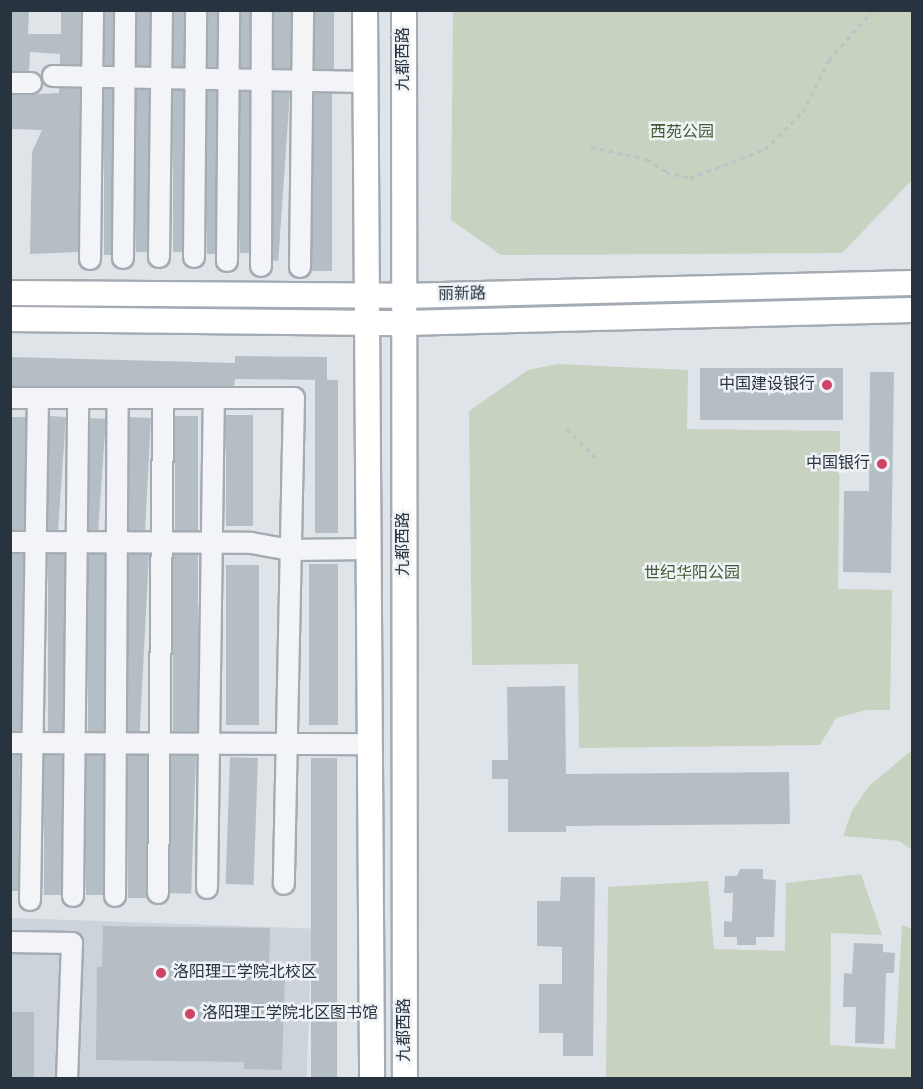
<!DOCTYPE html>
<meta charset="utf-8">
<style>
body{margin:0}
#map{position:relative;width:923px;height:1089px;overflow:hidden;background:#dfe4e9;font-family:"Sofia Sans Condensed","Noto Sans SC",sans-serif}
div>[style]{position:absolute}
.built>*{inset:0;background:#cdd3db;transform-origin:0 0}
.green>*{inset:0;background:#c7d2c0}
.building>*{inset:0;background:#b6bec5;transform-origin:0 0}
.path>*{height:3px;margin-top:-1.5px;transform-origin:0;background:repeating-linear-gradient(90deg,#bdc2c7 0 4.5px,transparent 0 9px)}
.roads{filter:drop-shadow(2px 0 #a4abb3) drop-shadow(-2px 0 #a4abb3) drop-shadow(0 2px #a4abb3) drop-shadow(0 -2px #a4abb3)}
.minor>*{height:20px;margin:-10px;padding:0 10px;transform-origin:10px;border-radius:10px;background:#f2f4f7}
.major>*{height:24px;margin:-12px;padding:0 12px;transform-origin:12px;border-radius:12px;background:#fff}
.dots>*{width:16px;height:16px;translate:-50% -50%;box-sizing:border-box;border:3px solid #eff3f6;border-radius:50%}
span{translate:-50% -50%;white-space:nowrap;text-align:center;line-height:1.15;-webkit-text-stroke:5px #eff3f6;paint-order:stroke}
.street-label{font-size:16px;color:#283340}
.park-label{font-size:16px;color:#405c35}
.poi-label{font-size:16px;color:#283340}
.right{translate:-100% -50%;text-align:right}
.left{translate:0 -50%;text-align:left}
.frame{position:absolute;inset:0;border:12px solid #283340;pointer-events:none}
</style>
<div id="map">
<div class="built">
<i style="left:11px;top:918px;width:301px;height:160px;rotate:2deg"></i>
</div>
<div class="green">
<i style="clip-path:polygon(453px 11px,912px 11px,912px 180px,842px 253px,501px 255px,451px 220px)"></i>
<i style="clip-path:polygon(557px 364px,688px 370px,687px 429px,840px 431px,838px 589px,892px 590px,890px 710px,866px 710px,836px 718px,820px 745px,579px 748px,578px 664px,472px 665px,469px 411px,528px 370px)"></i>
<i style="clip-path:polygon(912px 750px,912px 850px,899px 841px,843px 836px,852px 811px,869px 786px)"></i>
<i style="clip-path:polygon(861px 874px,882px 935px,831px 933px,830px 1045px,895px 1049px,902px 925px,912px 929px,912px 1078px,606px 1078px,608px 887px,708px 881px,714px 949px,785px 951px,786px 883px)"></i>
</div>
<div class="building">
<i style="clip-path:polygon(10px 10px,29px 10px,28px 34px,61px 34px,61px 10px,81px 10px,80px 65px,60px 64px,60px 54px,30px 52px,29px 71px,10px 71px)"></i>
<i style="left:105px;top:10px;width:8px;height:55px"></i>
<i style="left:137px;top:10px;width:13px;height:56px"></i>
<i style="left:174px;top:10px;width:10px;height:56px"></i>
<i style="left:208px;top:10px;width:9px;height:57px"></i>
<i style="left:241px;top:10px;width:9px;height:58px"></i>
<i style="left:274px;top:10px;width:17px;height:58px"></i>
<i style="left:315px;top:10px;width:19px;height:59px"></i>
<i style="clip-path:polygon(59px 88px,80px 89px,78px 252px,30px 254px,32px 152px,42px 130px,10px 129px,10px 95px,59px 93px)"></i>
<i style="left:104px;top:89px;width:8px;height:166px"></i>
<i style="left:136px;top:90px;width:13px;height:162px"></i>
<i style="left:173px;top:90px;width:10px;height:162px"></i>
<i style="left:207px;top:91px;width:9px;height:163px"></i>
<i style="left:240px;top:92px;width:10px;height:161px"></i>
<i style="left:274px;top:92px;width:16px;height:168px;rotate:4deg"></i>
<i style="clip-path:polygon(314px 93px,332px 93px,332px 271px,311px 271px)"></i>
<i style="clip-path:polygon(235px 356px,327px 357px,327px 380px,235px 379px,234px 386px,10px 386px,10px 357px,235px 363px)"></i>
<i style="left:700px;top:368px;width:143px;height:52px"></i>
<i style="clip-path:polygon(870px 372px,894px 372px,891px 573px,843px 572px,844px 491px,869px 491px)"></i>
<i style="left:315px;top:380px;width:23px;height:153px"></i>
<i style="left:226px;top:415px;width:27px;height:111px"></i>
<i style="left:50px;top:416px;width:16px;height:114px;rotate:4deg"></i>
<i style="left:175px;top:416px;width:23px;height:115px"></i>
<i style="left:10px;top:417px;width:16px;height:113px"></i>
<i style="left:130px;top:417px;width:21px;height:113px;rotate:3deg"></i>
<i style="left:90px;top:418px;width:16px;height:112px;rotate:4deg"></i>
<i style="clip-path:polygon(10px 554px,24px 554px,21px 731px,10px 731px)"></i>
<i style="left:48px;top:554px;width:16px;height:177px"></i>
<i style="left:88px;top:554px;width:17px;height:177px"></i>
<i style="left:129px;top:554px;width:20px;height:177px;rotate:3deg"></i>
<i style="left:173px;top:555px;width:25px;height:176px"></i>
<i style="left:309px;top:564px;width:29px;height:161px"></i>
<i style="left:226px;top:565px;width:33px;height:160px"></i>
<i style="clip-path:polygon(565px 686px,566px 774px,789px 772px,790px 824px,566px 826px,566px 832px,508px 832px,508px 779px,492px 779px,492px 760px,508px 760px,507px 687px)"></i>
<i style="clip-path:polygon(10px 755px,20px 755px,18px 891px,10px 891px)"></i>
<i style="left:44px;top:755px;width:18px;height:140px"></i>
<i style="left:86px;top:755px;width:18px;height:140px"></i>
<i style="left:128px;top:755px;width:19px;height:143px"></i>
<i style="left:171px;top:755px;width:25px;height:138px;rotate:2deg"></i>
<i style="left:230px;top:757px;width:28px;height:127px;rotate:2deg"></i>
<i style="left:311px;top:758px;width:26px;height:320px"></i>
<i style="clip-path:polygon(740px 869px,763px 869px,763px 879px,776px 880px,774px 937px,756px 937px,756px 945px,737px 945px,737px 937px,724px 937px,724px 921px,732px 922px,733px 893px,724px 893px,725px 876px,737px 876px)"></i>
<i style="clip-path:polygon(561px 877px,595px 877px,593px 1056px,563px 1056px,563px 1033px,539px 1033px,539px 984px,562px 984px,562px 947px,537px 946px,537px 901px,560px 901px)"></i>
<i style="clip-path:polygon(103px 926px,270px 928px,269px 969px,285px 969px,282px 1070px,244px 1069px,244px 1062px,96px 1060px,97px 967px,102px 967px)"></i>
<i style="clip-path:polygon(854px 943px,883px 944px,883px 952px,895px 953px,894px 973px,886px 973px,884px 1044px,855px 1043px,856px 1007px,843px 1007px,844px 973px,852px 974px)"></i>
<i style="left:10px;top:1012px;width:24px;height:66px"></i>
</div>
<div class="path">
<i style="left:591px;top:147px;width:57px;rotate:12.1deg"></i>
<i style="left:647px;top:159px;width:23px;rotate:34deg"></i>
<i style="left:666px;top:172px;width:25px;rotate:14deg"></i>
<i style="left:690px;top:178px;width:80px;rotate:-21.1deg"></i>
<i style="left:765px;top:149px;width:53px;rotate:-44.2deg"></i>
<i style="left:803px;top:112px;width:58px;rotate:-63.4deg"></i>
<i style="left:829px;top:60px;width:67px;rotate:-48.7deg"></i>
<i style="left:567px;top:429px;width:44px;rotate:45deg"></i>
</div>
<div class="roads">
<div class="minor">
<i style="left:53px;top:76px;width:313px;rotate:1.1deg"></i>
<i style="left:10px;top:83px;width:21px"></i>
<i style="left:159px;top:257px;width:247px;rotate:-89.3deg"></i>
<i style="left:194px;top:257px;width:247px;rotate:-89.5deg"></i>
<i style="left:123px;top:258px;width:248px;rotate:-89.5deg"></i>
<i style="left:90px;top:259px;width:249px;rotate:-89.3deg"></i>
<i style="left:227px;top:261px;width:251px;rotate:-89.5deg"></i>
<i style="left:261px;top:266px;width:256px;rotate:-89.8deg"></i>
<i style="left:300px;top:267px;width:257px;rotate:-89.3deg"></i>
<i style="left:10px;top:398px;width:284px"></i>
<i style="left:294px;top:398px;width:486px;rotate:91.2deg"></i>
<i style="left:10px;top:542px;width:241px;rotate:0.2deg"></i>
<i style="left:251px;top:543px;width:41px;rotate:9.9deg"></i>
<i style="left:291px;top:550px;width:77px;rotate:-0.7deg"></i>
<i style="left:10px;top:743px;width:359px;rotate:0.2deg"></i>
<i style="left:207px;top:888px;width:490px;rotate:-89.2deg"></i>
<i style="left:158px;top:893px;width:495px;rotate:-89.4deg"></i>
<i style="left:73px;top:896px;width:498px;rotate:-89.4deg"></i>
<i style="left:115px;top:896px;width:498px;rotate:-89.7deg"></i>
<i style="left:30px;top:900px;width:502px;rotate:-89.09deg"></i>
<i style="left:10px;top:942px;width:62px;rotate:0.9deg"></i>
<i style="left:72px;top:943px;width:135px;rotate:92.1deg"></i>
</div>
<div class="major">
<i style="left:365px;top:10px;width:1068px;rotate:89.62deg"></i>
<i style="left:404px;top:10px;width:1068px;rotate:89.95deg"></i>
<i style="left:10px;top:293px;width:393px;rotate:0.4deg"></i>
<i style="left:403px;top:296px;width:509px;rotate:-1.46deg"></i>
<i style="left:10px;top:319px;width:394px;rotate:0.6deg"></i>
<i style="left:404px;top:323px;width:508px;rotate:-1.47deg"></i>
</div>
</div>
<div class="dots">
<i style="left:827px;top:385px;background:#ce4366"></i>
<i style="left:882px;top:464px;background:#ce4366"></i>
<i style="left:161px;top:973px;background:#ce4366"></i>
<i style="left:190px;top:1014px;background:#ce4366"></i>
</div>
<div class="street-label">
<span style="left:404px;top:59px;rotate:-90deg">九都西路</span>
<span style="left:462px;top:295px;rotate:-1deg">丽新路</span>
<span style="left:404px;top:544px;rotate:-90deg">九都西路</span>
<span style="left:405px;top:1030px;rotate:-90deg">九都西路</span>
</div>
<div class="park-label">
<span style="left:682px;top:133px">西苑公园</span>
<span style="left:692px;top:574px">世纪华阳公园</span>
</div>
<div class="poi-label">
<span class="right" style="left:815px;top:385px">中国建设银行</span>
<span class="right" style="left:870px;top:464px">中国银行</span>
<span class="left" style="left:173px;top:973px">洛阳理工学院北校区</span>
<span class="left" style="left:202px;top:1014px">洛阳理工学院北区图书馆</span>
</div>
<div class="frame"></div>
</div>
